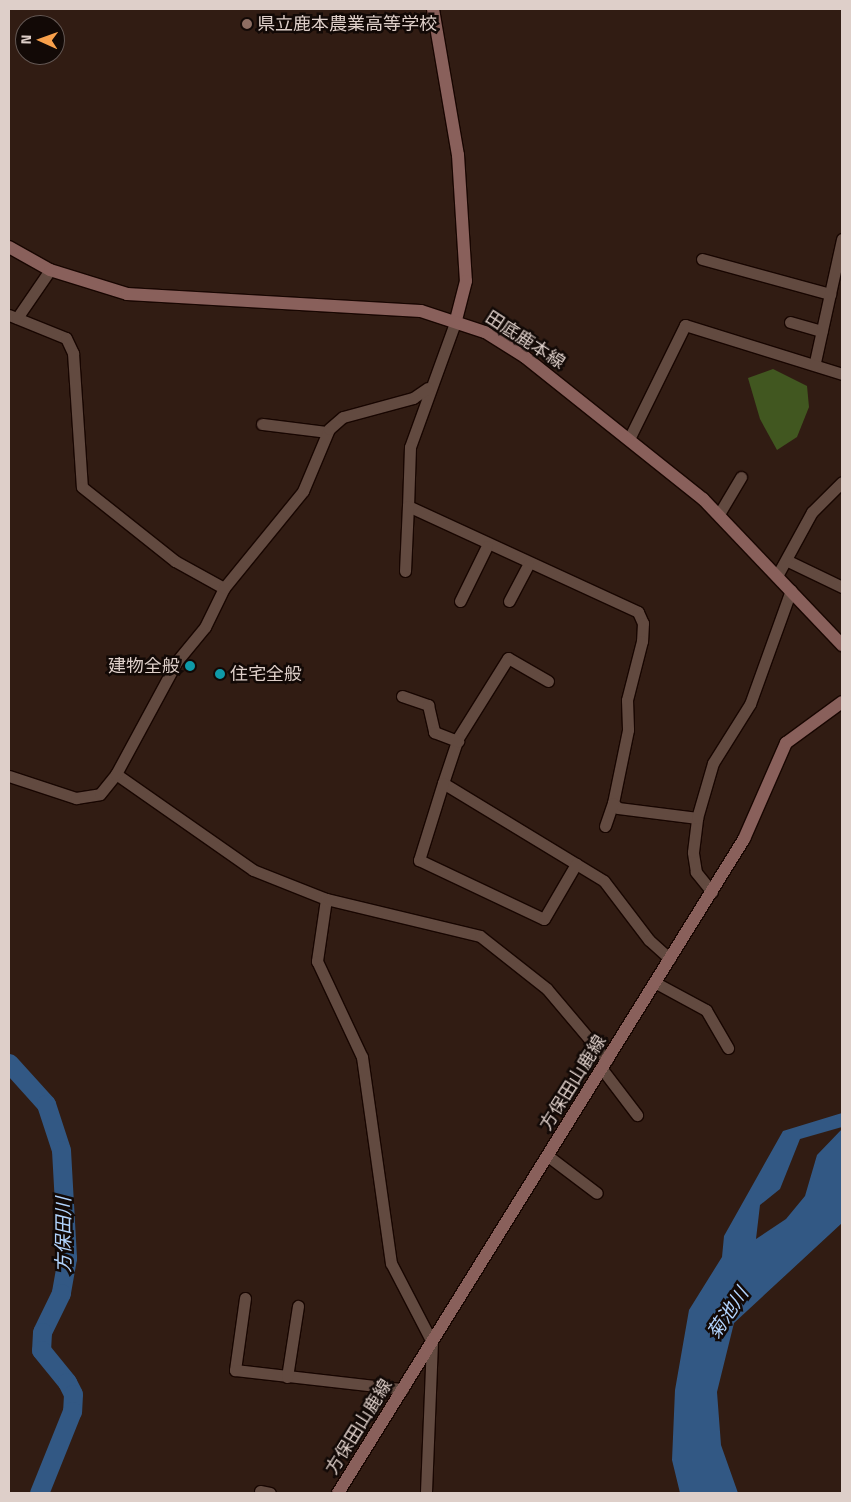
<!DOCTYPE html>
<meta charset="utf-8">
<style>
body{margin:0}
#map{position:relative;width:851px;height:1502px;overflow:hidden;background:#311c13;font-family:"Titillium Web","Noto Sans JP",sans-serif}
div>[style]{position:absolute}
.forest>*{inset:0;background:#415720}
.water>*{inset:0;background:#325884}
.river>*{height:19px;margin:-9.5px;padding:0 9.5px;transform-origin:9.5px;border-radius:9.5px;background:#325884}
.roads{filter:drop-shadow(1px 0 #180601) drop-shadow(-1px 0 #180601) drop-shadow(0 1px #180601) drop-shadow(0 -1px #180601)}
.street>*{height:11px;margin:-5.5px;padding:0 5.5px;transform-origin:5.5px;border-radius:5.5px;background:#624a40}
.secondary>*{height:12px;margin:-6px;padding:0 6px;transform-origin:6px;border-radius:6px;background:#89605b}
.dots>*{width:14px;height:14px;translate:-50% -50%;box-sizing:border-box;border:2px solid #120906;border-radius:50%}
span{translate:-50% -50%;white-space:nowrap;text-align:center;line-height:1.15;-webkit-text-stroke:5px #120906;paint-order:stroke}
.poi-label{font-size:18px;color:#decfc9}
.left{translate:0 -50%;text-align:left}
.right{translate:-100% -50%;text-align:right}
.street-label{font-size:18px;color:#decfc9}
.water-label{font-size:19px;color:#b2d4fe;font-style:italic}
.frame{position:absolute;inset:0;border:10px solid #decfc9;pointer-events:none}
.north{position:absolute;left:15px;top:15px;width:50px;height:50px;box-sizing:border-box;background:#120906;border:1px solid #645854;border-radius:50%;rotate:272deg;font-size:14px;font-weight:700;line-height:20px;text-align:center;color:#decfc9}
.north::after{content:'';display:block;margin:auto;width:18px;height:22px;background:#f8a04b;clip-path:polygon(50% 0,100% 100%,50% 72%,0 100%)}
</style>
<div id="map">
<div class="forest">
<i style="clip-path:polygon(773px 369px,807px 386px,809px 407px,797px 437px,777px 450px,760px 419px,748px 378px)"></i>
</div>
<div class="water">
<i style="clip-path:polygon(842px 1113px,842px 1127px,800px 1139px,780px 1189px,760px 1205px,756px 1239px,786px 1219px,805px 1196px,817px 1155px,842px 1129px,842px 1223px,734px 1323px,717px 1392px,721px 1445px,738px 1493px,680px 1493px,672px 1460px,675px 1390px,689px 1310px,722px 1257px,724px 1236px,783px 1131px)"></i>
</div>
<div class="river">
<i style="left:9px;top:1063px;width:55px;rotate:47.9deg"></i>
<i style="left:46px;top:1104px;width:48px;rotate:71.9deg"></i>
<i style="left:61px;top:1150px;width:108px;rotate:86.8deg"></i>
<i style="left:67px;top:1258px;width:36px;rotate:100deg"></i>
<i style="left:61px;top:1293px;width:43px;rotate:116deg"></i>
<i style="left:42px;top:1332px;width:18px;rotate:93deg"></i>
<i style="left:41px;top:1350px;width:41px;rotate:50.9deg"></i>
<i style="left:67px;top:1382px;width:13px;rotate:63deg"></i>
<i style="left:73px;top:1394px;width:17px;rotate:93deg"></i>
<i style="left:72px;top:1411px;width:88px;rotate:111.9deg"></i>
</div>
<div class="roads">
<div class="street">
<i style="left:702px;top:259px;width:133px;rotate:15.3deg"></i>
<i style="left:9px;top:315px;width:61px;rotate:22deg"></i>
<i style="left:66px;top:338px;width:17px;rotate:65deg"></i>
<i style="left:73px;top:353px;width:134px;rotate:86.2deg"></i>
<i style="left:82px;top:487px;width:119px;rotate:38.5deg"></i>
<i style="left:175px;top:561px;width:56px;rotate:28.9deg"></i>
<i style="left:17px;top:318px;width:58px;rotate:-55.5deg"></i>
<i style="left:456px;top:320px;width:135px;rotate:109.9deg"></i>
<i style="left:410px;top:447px;width:59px;rotate:91.9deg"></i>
<i style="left:408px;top:506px;width:253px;rotate:24.7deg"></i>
<i style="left:638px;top:612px;width:12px;rotate:66deg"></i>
<i style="left:643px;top:623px;width:18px;rotate:93deg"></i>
<i style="left:642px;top:641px;width:61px;rotate:104.3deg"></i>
<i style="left:627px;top:700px;width:30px;rotate:88deg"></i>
<i style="left:628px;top:730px;width:75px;rotate:101.6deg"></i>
<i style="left:613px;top:803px;width:7px;rotate:45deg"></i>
<i style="left:618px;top:808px;width:80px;rotate:7.2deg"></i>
<i style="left:790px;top:322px;width:33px;rotate:16deg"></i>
<i style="left:815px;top:362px;width:126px;rotate:-77.6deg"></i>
<i style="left:262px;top:424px;width:65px;rotate:7deg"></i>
<i style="left:629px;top:439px;width:127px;rotate:-63.8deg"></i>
<i style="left:685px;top:325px;width:164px;rotate:17.3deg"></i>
<i style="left:719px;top:514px;width:43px;rotate:-59.3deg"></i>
<i style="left:788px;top:561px;width:60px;rotate:25.7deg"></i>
<i style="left:405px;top:571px;width:65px;rotate:-87.4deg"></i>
<i style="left:778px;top:574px;width:71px;rotate:-61.3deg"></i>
<i style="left:812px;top:512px;width:42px;rotate:-45deg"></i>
<i style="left:460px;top:601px;width:61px;rotate:-63.9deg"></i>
<i style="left:509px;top:601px;width:41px;rotate:-62.2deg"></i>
<i style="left:548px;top:681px;width:46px;rotate:-150.1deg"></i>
<i style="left:508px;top:658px;width:94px;rotate:122deg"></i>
<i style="left:458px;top:738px;width:47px;rotate:108.4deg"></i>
<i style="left:443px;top:783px;width:188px;rotate:31.3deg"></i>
<i style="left:604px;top:881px;width:74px;rotate:52.7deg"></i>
<i style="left:649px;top:940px;width:28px;rotate:42deg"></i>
<i style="left:402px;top:696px;width:28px;rotate:19deg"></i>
<i style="left:428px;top:705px;width:28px;rotate:77deg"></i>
<i style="left:434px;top:732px;width:26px;rotate:21deg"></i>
<i style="left:116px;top:774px;width:167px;rotate:35deg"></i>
<i style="left:253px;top:870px;width:79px;rotate:21.7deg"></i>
<i style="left:326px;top:899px;width:63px;rotate:98.3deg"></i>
<i style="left:317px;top:961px;width:106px;rotate:64.9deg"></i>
<i style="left:362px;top:1057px;width:208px;rotate:82deg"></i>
<i style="left:391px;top:1263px;width:89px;rotate:62.6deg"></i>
<i style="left:432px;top:1342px;width:151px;rotate:92.3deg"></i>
<i style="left:9px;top:776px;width:71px;rotate:18.2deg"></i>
<i style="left:76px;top:798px;width:24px;rotate:-9deg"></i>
<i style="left:100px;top:794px;width:26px;rotate:-51deg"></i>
<i style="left:116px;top:774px;width:128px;rotate:-61.6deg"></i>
<i style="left:177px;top:661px;width:44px;rotate:-50.5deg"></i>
<i style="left:205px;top:627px;width:43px;rotate:-64deg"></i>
<i style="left:224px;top:588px;width:125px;rotate:-50.8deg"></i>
<i style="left:303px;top:491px;width:67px;rotate:-67.2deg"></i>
<i style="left:329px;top:429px;width:18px;rotate:-41deg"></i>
<i style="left:343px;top:417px;width:73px;rotate:-15.2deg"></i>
<i style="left:413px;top:398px;width:18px;rotate:-34deg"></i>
<i style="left:443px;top:783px;width:81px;rotate:107.3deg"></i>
<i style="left:419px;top:860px;width:138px;rotate:25.3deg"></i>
<i style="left:544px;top:919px;width:64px;rotate:-59.8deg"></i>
<i style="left:605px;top:826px;width:24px;rotate:-71deg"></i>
<i style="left:712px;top:892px;width:26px;rotate:-129deg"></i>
<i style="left:696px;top:872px;width:20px;rotate:-99deg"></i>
<i style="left:693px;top:852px;width:34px;rotate:-83deg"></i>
<i style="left:697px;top:818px;width:57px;rotate:-73.8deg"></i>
<i style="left:713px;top:763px;width:70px;rotate:-57.9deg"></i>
<i style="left:750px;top:704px;width:121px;rotate:-70.2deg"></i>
<i style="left:326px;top:899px;width:158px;rotate:13.5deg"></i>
<i style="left:480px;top:936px;width:85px;rotate:38.3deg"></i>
<i style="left:547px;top:989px;width:93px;rotate:49.8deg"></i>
<i style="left:656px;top:983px;width:57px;rotate:28.4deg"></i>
<i style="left:706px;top:1010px;width:44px;rotate:59.9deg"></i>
<i style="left:602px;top:1069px;width:58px;rotate:52.7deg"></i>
<i style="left:548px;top:1156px;width:61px;rotate:37.1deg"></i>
<i style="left:245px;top:1298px;width:73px;rotate:97.9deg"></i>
<i style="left:235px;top:1370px;width:169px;rotate:6.5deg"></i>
<i style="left:287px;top:1377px;width:72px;rotate:-81.2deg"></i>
<i style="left:260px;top:1491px;width:10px;rotate:11deg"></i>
</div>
<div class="secondary">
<i style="left:433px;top:9px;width:148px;rotate:80.3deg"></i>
<i style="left:458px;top:155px;width:126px;rotate:86.4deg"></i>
<i style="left:466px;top:281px;width:40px;rotate:104.4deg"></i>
<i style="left:9px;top:247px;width:47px;rotate:29.3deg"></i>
<i style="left:50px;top:270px;width:81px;rotate:17.3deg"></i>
<i style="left:127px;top:294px;width:294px;rotate:3.3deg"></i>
<i style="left:421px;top:311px;width:67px;rotate:18.2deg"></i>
<i style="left:485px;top:332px;width:47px;rotate:32deg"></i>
<i style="left:525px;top:357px;width:228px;rotate:38.6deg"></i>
<i style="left:703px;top:499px;width:202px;rotate:46.4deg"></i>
<i style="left:338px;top:1493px;width:770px;rotate:-58.17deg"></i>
<i style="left:744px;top:839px;width:105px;rotate:-66.4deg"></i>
<i style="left:786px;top:743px;width:69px;rotate:-36.2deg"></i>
</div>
</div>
<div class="dots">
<i style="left:247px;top:24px;background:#8d6e63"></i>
<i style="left:190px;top:666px;background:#0f9aa8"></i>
<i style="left:220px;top:674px;background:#0f9aa8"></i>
</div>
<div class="poi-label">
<span class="left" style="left:257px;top:24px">県立鹿本農業高等学校</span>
<span class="right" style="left:180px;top:666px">建物全般</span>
<span class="left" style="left:230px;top:674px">住宅全般</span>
</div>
<div class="street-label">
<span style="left:525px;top:340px;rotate:33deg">田底鹿本線</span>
<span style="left:573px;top:1083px;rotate:-58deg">方保田山鹿線</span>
<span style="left:359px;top:1427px;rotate:-58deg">方保田山鹿線</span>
</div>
<div class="water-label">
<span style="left:63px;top:1235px;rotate:-90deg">方保田川</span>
<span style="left:727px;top:1313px;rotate:-56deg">菊池川</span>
</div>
<div class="frame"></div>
<div class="north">N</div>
</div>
